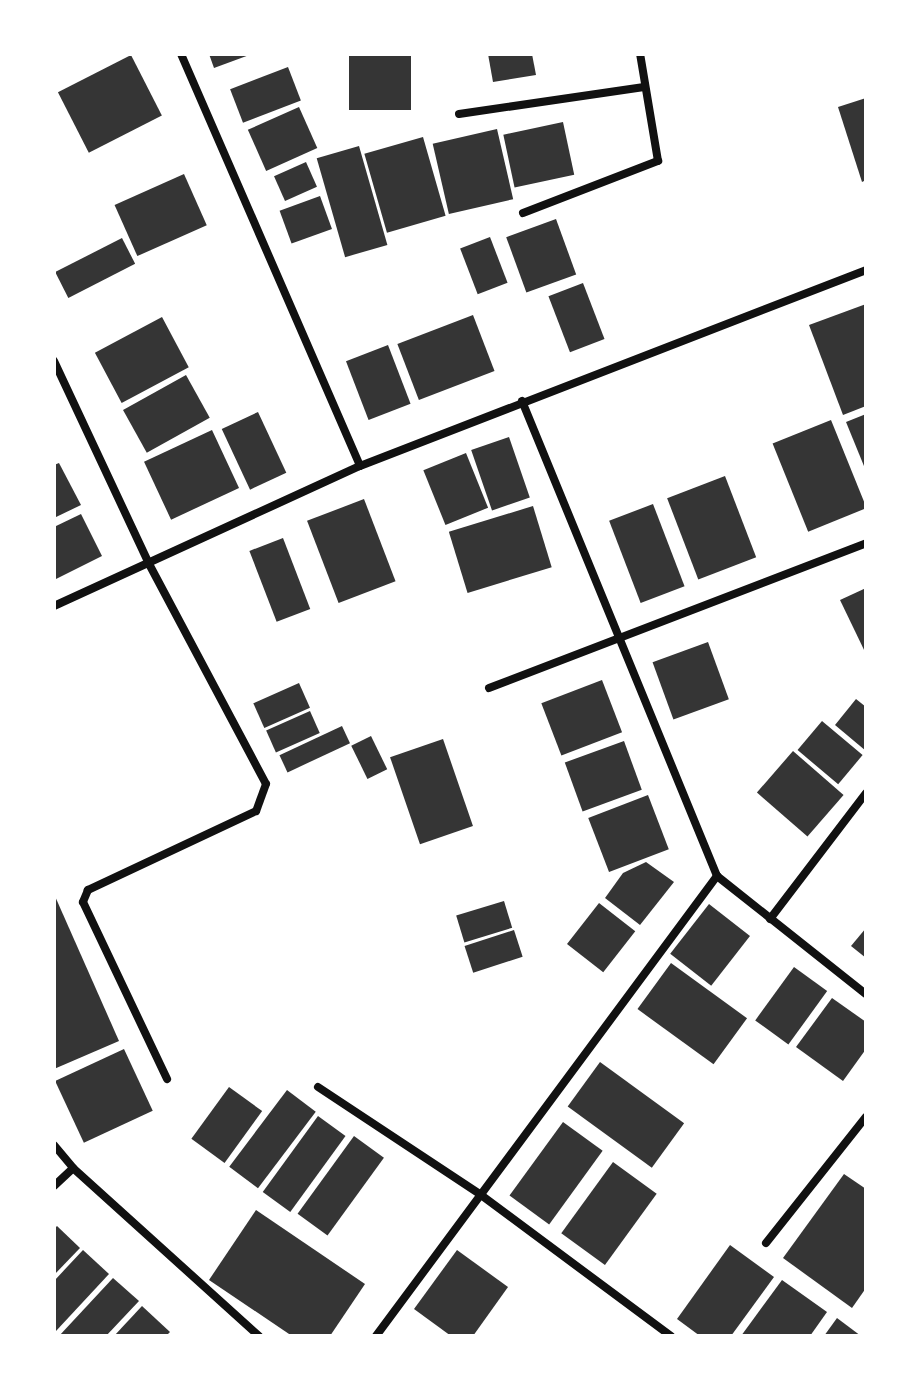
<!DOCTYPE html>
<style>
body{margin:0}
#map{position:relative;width:920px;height:1390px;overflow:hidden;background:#fff;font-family:"Fira Sans",sans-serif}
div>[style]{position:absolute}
.building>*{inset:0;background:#353535;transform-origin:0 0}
.minor>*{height:8px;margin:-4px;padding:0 4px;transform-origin:4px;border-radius:4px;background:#111}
span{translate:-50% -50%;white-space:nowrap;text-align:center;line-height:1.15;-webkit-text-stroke:8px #fff;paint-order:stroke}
.frame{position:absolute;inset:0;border:56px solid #fff;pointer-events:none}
</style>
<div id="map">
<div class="building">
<i style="clip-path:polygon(209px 54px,252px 54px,214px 68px)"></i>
<i style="left:349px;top:54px;width:62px;height:56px"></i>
<i style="clip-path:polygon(488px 54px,532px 54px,536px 75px,493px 82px)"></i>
<i style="left:131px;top:55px;width:68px;height:82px;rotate:63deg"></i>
<i style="left:288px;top:67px;width:36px;height:62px;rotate:69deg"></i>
<i style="clip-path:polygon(866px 98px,866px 180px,862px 182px,838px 107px)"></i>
<i style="left:299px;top:107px;width:45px;height:56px;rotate:66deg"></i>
<i style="left:563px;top:122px;width:54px;height:61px;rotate:78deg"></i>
<i style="left:497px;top:129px;width:72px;height:66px;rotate:77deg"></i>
<i style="left:423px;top:137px;width:82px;height:61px;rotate:74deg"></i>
<i style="left:359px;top:146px;width:103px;height:44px;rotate:74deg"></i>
<i style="left:306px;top:162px;width:27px;height:35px;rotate:66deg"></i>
<i style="left:184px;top:174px;width:56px;height:76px;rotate:66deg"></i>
<i style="left:320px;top:196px;width:35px;height:43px;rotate:70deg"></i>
<i style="left:556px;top:219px;width:59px;height:53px;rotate:70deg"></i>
<i style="left:490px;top:237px;width:49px;height:32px;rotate:69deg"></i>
<i style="left:122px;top:238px;width:29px;height:75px;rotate:63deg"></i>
<i style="left:583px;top:283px;width:60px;height:37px;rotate:69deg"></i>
<i style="clip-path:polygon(866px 304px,866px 406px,843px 415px,809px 325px)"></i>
<i style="left:473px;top:315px;width:60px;height:81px;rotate:69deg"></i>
<i style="left:162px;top:317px;width:57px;height:76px;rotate:62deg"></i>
<i style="left:388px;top:345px;width:63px;height:45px;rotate:69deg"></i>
<i style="left:186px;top:375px;width:49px;height:72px;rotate:61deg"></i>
<i style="left:258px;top:412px;width:67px;height:40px;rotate:65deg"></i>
<i style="clip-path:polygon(866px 414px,866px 471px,846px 422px)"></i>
<i style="left:831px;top:420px;width:95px;height:63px;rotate:68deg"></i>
<i style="left:212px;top:430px;width:64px;height:75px;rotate:65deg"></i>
<i style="left:509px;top:437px;width:64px;height:40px;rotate:71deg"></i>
<i style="left:466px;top:453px;width:59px;height:46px;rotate:68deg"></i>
<i style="clip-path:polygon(59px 463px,81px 505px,54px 518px,54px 465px)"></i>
<i style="left:725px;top:476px;width:87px;height:62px;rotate:69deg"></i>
<i style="left:364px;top:499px;width:88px;height:61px;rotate:69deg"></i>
<i style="left:653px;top:504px;width:88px;height:47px;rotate:69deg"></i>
<i style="left:533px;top:506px;width:64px;height:88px;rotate:73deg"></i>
<i style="clip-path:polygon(81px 514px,102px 556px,54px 580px,54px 527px)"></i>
<i style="left:283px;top:538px;width:76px;height:36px;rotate:69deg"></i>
<i style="clip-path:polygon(866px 588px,866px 654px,840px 600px)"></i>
<i style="left:708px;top:642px;width:61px;height:59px;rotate:70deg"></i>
<i style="left:602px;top:680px;width:56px;height:65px;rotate:69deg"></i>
<i style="left:299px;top:683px;width:27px;height:50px;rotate:66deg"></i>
<i style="clip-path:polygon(856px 699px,866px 707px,866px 751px,835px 725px)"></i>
<i style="left:310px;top:711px;width:24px;height:48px;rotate:66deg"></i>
<i style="left:822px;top:721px;width:53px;height:38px;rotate:40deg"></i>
<i style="left:342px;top:726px;width:19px;height:69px;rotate:65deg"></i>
<i style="left:371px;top:736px;width:37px;height:22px;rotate:64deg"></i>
<i style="left:443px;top:739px;width:92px;height:56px;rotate:71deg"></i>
<i style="left:624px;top:741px;width:52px;height:63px;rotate:70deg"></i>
<i style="left:793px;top:751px;width:67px;height:55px;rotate:41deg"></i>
<i style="left:648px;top:795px;width:58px;height:64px;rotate:69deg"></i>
<i style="clip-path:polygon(646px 862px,674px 882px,640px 925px,605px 898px,623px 873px)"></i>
<i style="clip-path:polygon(54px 894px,119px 1041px,54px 1069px)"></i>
<i style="left:504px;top:901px;width:28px;height:50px;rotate:73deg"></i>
<i style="left:599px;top:903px;width:46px;height:52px;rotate:38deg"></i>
<i style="left:709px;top:904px;width:52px;height:63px;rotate:38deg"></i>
<i style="clip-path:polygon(866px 928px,866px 958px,851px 946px)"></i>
<i style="left:514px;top:930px;width:28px;height:52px;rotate:72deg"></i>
<i style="left:671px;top:963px;width:94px;height:57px;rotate:36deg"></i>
<i style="left:794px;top:967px;width:41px;height:66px;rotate:36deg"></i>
<i style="clip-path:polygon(832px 998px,866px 1022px,866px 1049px,843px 1081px,796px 1047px)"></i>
<i style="left:124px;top:1049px;width:68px;height:76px;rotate:65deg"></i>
<i style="left:600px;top:1062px;width:104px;height:55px;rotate:36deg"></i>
<i style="left:229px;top:1087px;width:41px;height:64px;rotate:36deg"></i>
<i style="left:287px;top:1090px;width:36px;height:96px;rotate:37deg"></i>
<i style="left:318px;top:1116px;width:34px;height:94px;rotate:36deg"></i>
<i style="left:563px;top:1122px;width:49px;height:91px;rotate:36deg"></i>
<i style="left:354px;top:1136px;width:37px;height:96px;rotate:36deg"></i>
<i style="left:613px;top:1162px;width:54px;height:88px;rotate:36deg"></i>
<i style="clip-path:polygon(844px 1174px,866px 1189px,866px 1288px,852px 1308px,783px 1258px)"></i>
<i style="clip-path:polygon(256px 1210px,365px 1284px,330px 1336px,292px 1336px,209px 1280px)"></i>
<i style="clip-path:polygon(57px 1226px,80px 1248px,54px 1275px,54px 1229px)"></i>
<i style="clip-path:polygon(730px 1245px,774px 1277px,731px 1336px,700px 1336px,677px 1319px)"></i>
<i style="clip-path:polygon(83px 1250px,109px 1274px,56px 1331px,54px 1281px)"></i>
<i style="clip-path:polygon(457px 1250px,508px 1287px,473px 1336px,451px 1336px,414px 1309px)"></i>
<i style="clip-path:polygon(113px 1278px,139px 1301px,106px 1336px,59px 1336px)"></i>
<i style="clip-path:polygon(782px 1280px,827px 1312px,810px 1336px,741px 1336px)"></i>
<i style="clip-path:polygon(142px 1306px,170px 1332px,166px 1336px,114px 1336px)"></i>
<i style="clip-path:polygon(837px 1318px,861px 1336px,824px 1336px)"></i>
</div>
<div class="minor">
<i style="left:181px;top:54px;width:449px;rotate:66.5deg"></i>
<i style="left:459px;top:114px;width:187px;rotate:-8.3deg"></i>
<i style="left:523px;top:213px;width:145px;rotate:-21.1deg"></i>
<i style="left:658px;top:161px;width:109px;rotate:-99.5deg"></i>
<i style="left:54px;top:361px;width:222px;rotate:64.9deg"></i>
<i style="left:148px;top:562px;width:251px;rotate:62deg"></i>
<i style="left:266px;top:784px;width:29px;rotate:110deg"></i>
<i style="left:256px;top:811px;width:186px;rotate:154.8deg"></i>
<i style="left:88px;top:890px;width:13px;rotate:113deg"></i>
<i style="left:83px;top:902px;width:196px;rotate:64.6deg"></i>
<i style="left:522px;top:401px;width:513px;rotate:67.68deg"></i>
<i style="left:717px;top:876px;width:190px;rotate:38.4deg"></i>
<i style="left:54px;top:606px;width:337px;rotate:-24.6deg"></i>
<i style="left:360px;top:466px;width:543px;rotate:-21.17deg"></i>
<i style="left:489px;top:688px;width:404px;rotate:-21deg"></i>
<i style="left:770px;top:919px;width:158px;rotate:-52.7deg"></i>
<i style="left:318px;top:1087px;width:196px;rotate:33.5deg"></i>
<i style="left:481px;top:1195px;width:237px;rotate:36.6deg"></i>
<i style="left:54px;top:1145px;width:30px;rotate:50deg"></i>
<i style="left:54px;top:1186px;width:26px;rotate:-43deg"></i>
<i style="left:73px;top:1168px;width:251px;rotate:42.1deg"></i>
<i style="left:766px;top:1243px;width:161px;rotate:-51.6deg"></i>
<i style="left:376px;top:1336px;width:573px;rotate:-53.45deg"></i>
</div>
<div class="frame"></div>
</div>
